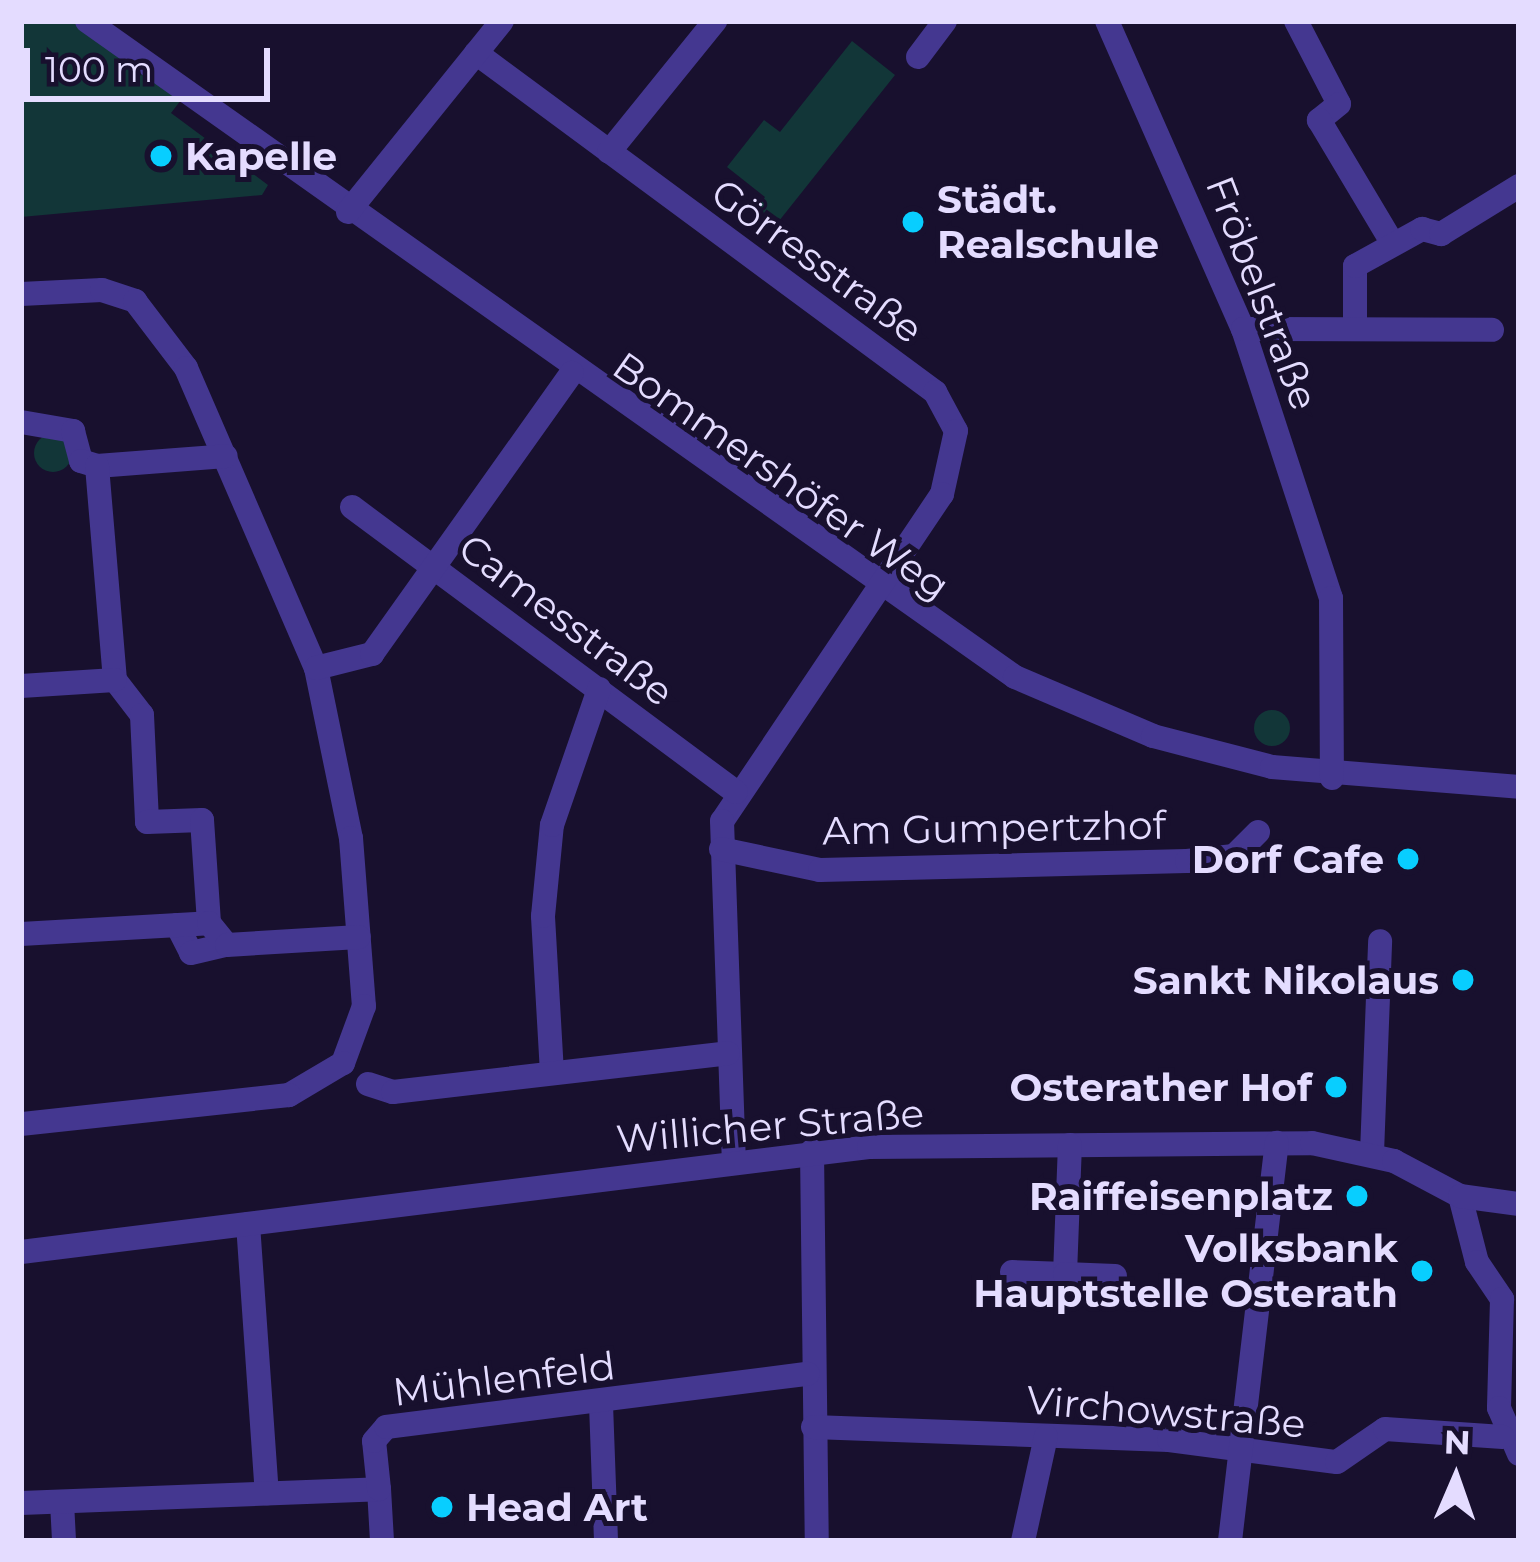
<!DOCTYPE html>
<meta charset="utf-8">
<style>
body{margin:0}
#map{position:relative;width:1540px;height:1562px;overflow:hidden;background:#18102e;font-family:Montserrat,sans-serif}
div>[style]{position:absolute}
.green>*{inset:0;background:#123638}
.round{border-radius:50%}
.minor>*{height:24px;margin:-12px;padding:0 12px;transform-origin:12px;border-radius:12px;background:#443790}
.dots>*{width:33px;height:33px;translate:-50% -50%;box-sizing:border-box;border:6px solid #18102e;border-radius:50%}
span{translate:-50% -50%;white-space:nowrap;text-align:center;line-height:1.15;-webkit-text-stroke:10px #18102e;paint-order:stroke}
.poi-label{font-size:39px;color:#e4dcff;font-weight:700}
.left{translate:0 -50%;text-align:left}
.right{translate:-100% -50%;text-align:right}
.street-label{font-size:39px;color:#e4dcff}
.frame{position:absolute;inset:0;border:24px solid #e4dcff;pointer-events:none}
.north{position:absolute;left:1396px;top:1418px;width:120px;height:120px;-webkit-text-stroke:9px #18102e;paint-order:stroke;rotate:2deg;font-size:33px;font-weight:700;line-height:48px;text-align:center;color:#e4dcff}
.north::after{content:'';display:block;margin:auto;width:42px;height:54px;background:#e4dcff;clip-path:polygon(50% 0,100% 100%,50% 72%,0 100%)}
.scale{position:absolute;left:24px;top:48px;width:246px;height:54px;box-sizing:border-box;border:6px solid #e4dcff;border-top:0;padding-left:15px;font-size:36px;line-height:42px;white-space:nowrap;color:#e4dcff;-webkit-text-stroke:9px #18102e;paint-order:stroke}
</style>
<div id="map">
<div class="green">
<i style="clip-path:polygon(21px 21px,77px 21px,181px 100px,171px 113px,268px 185px,262px 195px,21px 217px)"></i>
<i style="clip-path:polygon(852px 41px,895px 75px,775px 226px,756px 210px,765px 197px,727px 167px,764px 120px,780px 132px)"></i>
<i class="round" style="left:34px;top:434px;width:38px;height:38px"></i>
<i class="round" style="left:1254px;top:710px;width:36px;height:36px"></i>
</div>
<div class="minor">
<i style="left:87px;top:21px;width:1136px;rotate:35.26deg"></i>
<i style="left:1015px;top:677px;width:150px;rotate:23.1deg"></i>
<i style="left:1153px;top:736px;width:123px;rotate:14.6deg"></i>
<i style="left:1272px;top:767px;width:248px;rotate:4.6deg"></i>
<i style="left:1107px;top:21px;width:337px;rotate:66.2deg"></i>
<i style="left:1243px;top:329px;width:283px;rotate:71.9deg"></i>
<i style="left:1331px;top:598px;width:180px;rotate:89.7deg"></i>
<i style="left:1296px;top:21px;width:93px;rotate:62.6deg"></i>
<i style="left:1339px;top:104px;width:26px;rotate:141deg"></i>
<i style="left:1319px;top:120px;width:144px;rotate:59.2deg"></i>
<i style="left:476px;top:53px;width:571px;rotate:36.45deg"></i>
<i style="left:935px;top:392px;width:44px;rotate:61.7deg"></i>
<i style="left:956px;top:431px;width:65px;rotate:102.5deg"></i>
<i style="left:942px;top:494px;width:394px;rotate:123.9deg"></i>
<i style="left:722px;top:821px;width:339px;rotate:88deg"></i>
<i style="left:918px;top:57px;width:45px;rotate:-53.1deg"></i>
<i style="left:609px;top:152px;width:169px;rotate:-51deg"></i>
<i style="left:348px;top:212px;width:245px;rotate:-51.1deg"></i>
<i style="left:21px;top:294px;width:81px;rotate:-2.8deg"></i>
<i style="left:102px;top:290px;width:35px;rotate:18deg"></i>
<i style="left:135px;top:301px;width:84px;rotate:52.7deg"></i>
<i style="left:186px;top:368px;width:327px;rotate:66.6deg"></i>
<i style="left:316px;top:668px;width:174px;rotate:78.4deg"></i>
<i style="left:351px;top:838px;width:169px;rotate:85.6deg"></i>
<i style="left:364px;top:1006px;width:61px;rotate:110.2deg"></i>
<i style="left:343px;top:1063px;width:63px;rotate:149.3deg"></i>
<i style="left:289px;top:1095px;width:270px;rotate:173.8deg"></i>
<i style="left:1355px;top:328px;width:62px;rotate:-90deg"></i>
<i style="left:1355px;top:266px;width:77px;rotate:-28.9deg"></i>
<i style="left:1422px;top:229px;width:20px;rotate:15deg"></i>
<i style="left:1441px;top:234px;width:92px;rotate:-31.6deg"></i>
<i style="left:1243px;top:329px;width:249px;rotate:0.2deg"></i>
<i style="left:21px;top:422px;width:53px;rotate:9.8deg"></i>
<i style="left:73px;top:431px;width:31px;rotate:75deg"></i>
<i style="left:81px;top:461px;width:17px;rotate:17deg"></i>
<i style="left:97px;top:466px;width:129px;rotate:-4.4deg"></i>
<i style="left:97px;top:466px;width:215px;rotate:85.2deg"></i>
<i style="left:115px;top:680px;width:44px;rotate:52.4deg"></i>
<i style="left:142px;top:715px;width:107px;rotate:87.3deg"></i>
<i style="left:147px;top:822px;width:55px;rotate:-2.1deg"></i>
<i style="left:202px;top:820px;width:103px;rotate:86.1deg"></i>
<i style="left:352px;top:507px;width:478px;rotate:36.6deg"></i>
<i style="left:316px;top:668px;width:58px;rotate:-14deg"></i>
<i style="left:372px;top:654px;width:345px;rotate:-54.6deg"></i>
<i style="left:21px;top:686px;width:94px;rotate:-3.7deg"></i>
<i style="left:721px;top:849px;width:101px;rotate:12deg"></i>
<i style="left:820px;top:870px;width:367px;rotate:-1.4deg"></i>
<i style="left:1187px;top:861px;width:47px;rotate:-6.1deg"></i>
<i style="left:1234px;top:856px;width:34px;rotate:-45deg"></i>
<i style="left:177px;top:925px;width:31px;rotate:63deg"></i>
<i style="left:191px;top:953px;width:37px;rotate:-13deg"></i>
<i style="left:21px;top:934px;width:188px;rotate:-3.3deg"></i>
<i style="left:209px;top:923px;width:28px;rotate:51deg"></i>
<i style="left:227px;top:945px;width:132px;rotate:-3.5deg"></i>
<i style="left:552px;top:1073px;width:157px;rotate:-93.3deg"></i>
<i style="left:543px;top:916px;width:91px;rotate:-84.4deg"></i>
<i style="left:552px;top:825px;width:144px;rotate:-70.9deg"></i>
<i style="left:368px;top:1084px;width:26px;rotate:18deg"></i>
<i style="left:393px;top:1092px;width:337px;rotate:-6.6deg"></i>
<i style="left:812px;top:1151px;width:390px;rotate:89.3deg"></i>
<i style="left:1372px;top:1153px;width:212px;rotate:-87.8deg"></i>
<i style="left:1460px;top:1196px;width:68px;rotate:75.6deg"></i>
<i style="left:1477px;top:1262px;width:45px;rotate:56deg"></i>
<i style="left:1502px;top:1299px;width:109px;rotate:91.6deg"></i>
<i style="left:1499px;top:1408px;width:50px;rotate:66.5deg"></i>
<i style="left:248px;top:1224px;width:270px;rotate:86deg"></i>
<i style="left:21px;top:1252px;width:854px;rotate:-7.06deg"></i>
<i style="left:869px;top:1147px;width:443px;rotate:-0.5deg"></i>
<i style="left:1312px;top:1143px;width:84px;rotate:12.4deg"></i>
<i style="left:1394px;top:1161px;width:75px;rotate:27.9deg"></i>
<i style="left:1460px;top:1196px;width:60px;rotate:7.7deg"></i>
<i style="left:1012px;top:1272px;width:53px;rotate:2.2deg"></i>
<i style="left:1065px;top:1274px;width:129px;rotate:-87.8deg"></i>
<i style="left:1065px;top:1274px;width:50px;rotate:2.3deg"></i>
<i style="left:601px;top:1404px;width:137px;rotate:87.9deg"></i>
<i style="left:813px;top:1427px;width:356px;rotate:2.1deg"></i>
<i style="left:1169px;top:1440px;width:169px;rotate:7.5deg"></i>
<i style="left:1337px;top:1462px;width:58px;rotate:-34.5deg"></i>
<i style="left:1385px;top:1429px;width:118px;rotate:3.9deg"></i>
<i style="left:379px;top:1489px;width:52px;rotate:86.7deg"></i>
<i style="left:62px;top:1502px;width:39px;rotate:87deg"></i>
<i style="left:21px;top:1503px;width:358px;rotate:-2.2deg"></i>
<i style="left:379px;top:1489px;width:48px;rotate:-95.9deg"></i>
<i style="left:374px;top:1441px;width:18px;rotate:-49deg"></i>
<i style="left:386px;top:1427px;width:425px;rotate:-7.2deg"></i>
<i style="left:1023px;top:1541px;width:107px;rotate:-77.6deg"></i>
<i style="left:1230px;top:1541px;width:401px;rotate:-83.3deg"></i>
</div>
<div class="dots">
<i style="left:161px;top:156px;background:#08ceff"></i>
<i style="left:913px;top:222px;background:#08ceff"></i>
<i style="left:1408px;top:859px;background:#08ceff"></i>
<i style="left:1463px;top:980px;background:#08ceff"></i>
<i style="left:1336px;top:1087px;background:#08ceff"></i>
<i style="left:1357px;top:1196px;background:#08ceff"></i>
<i style="left:1422px;top:1271px;background:#08ceff"></i>
<i style="left:442px;top:1507px;background:#08ceff"></i>
</div>
<div class="poi-label">
<span class="left" style="left:185px;top:156px">Kapelle</span>
<span class="left" style="left:937px;top:222px">Städt.<br>Realschule</span>
<span class="right" style="left:1384px;top:859px">Dorf Cafe</span>
<span class="right" style="left:1439px;top:980px">Sankt Nikolaus</span>
<span class="right" style="left:1312px;top:1087px">Osterather Hof</span>
<span class="right" style="left:1333px;top:1196px">Raiffeisenplatz</span>
<span class="right" style="left:1398px;top:1271px">Volksbank<br>Hauptstelle Osterath</span>
<span class="left" style="left:466px;top:1507px">Head Art</span>
</div>
<div class="street-label">
<span style="left:817px;top:261px;rotate:36deg">Görresstraße</span>
<span style="left:1262px;top:293px;rotate:69deg">Fröbelstraße</span>
<span style="left:781px;top:476px;rotate:35deg">Bommershöfer Weg</span>
<span style="left:566px;top:620px;rotate:37deg">Camesstraße</span>
<span style="left:994px;top:828px;rotate:-1deg">Am Gumpertzhof</span>
<span style="left:770px;top:1126px;rotate:-5deg">Willicher Straße</span>
<span style="left:504px;top:1379px;rotate:-7deg">Mühlenfeld</span>
<span style="left:1166px;top:1412px;rotate:5deg">Virchowstraße</span>
</div>
<div class="frame"></div>
<div class="north">N</div>
<div class="scale">100 m</div>
</div>
